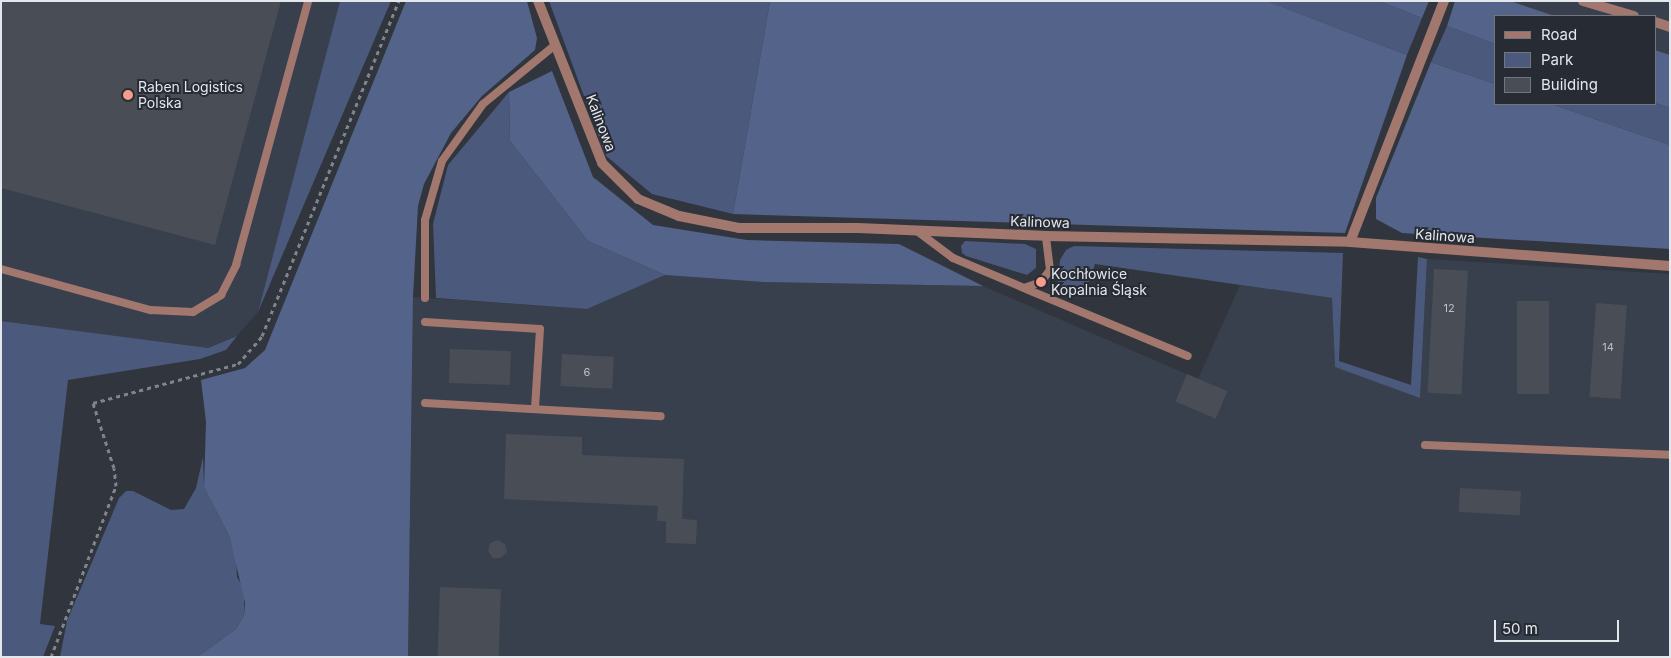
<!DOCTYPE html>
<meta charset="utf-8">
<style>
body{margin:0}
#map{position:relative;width:1671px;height:658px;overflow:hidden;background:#31353e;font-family:Inter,sans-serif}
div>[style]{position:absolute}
.built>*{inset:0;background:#383f4d}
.green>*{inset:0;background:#4b597c}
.forest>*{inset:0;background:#536389}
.building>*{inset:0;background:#494d56;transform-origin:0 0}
.path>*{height:3px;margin-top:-1.5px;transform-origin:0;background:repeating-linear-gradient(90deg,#80848b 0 4px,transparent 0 8px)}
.service>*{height:8px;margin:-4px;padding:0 4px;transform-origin:4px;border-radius:4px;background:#a2776e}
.minor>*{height:10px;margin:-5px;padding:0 5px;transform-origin:5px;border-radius:5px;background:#a2776e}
.dots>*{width:14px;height:14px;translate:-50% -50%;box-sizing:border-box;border:2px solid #272b34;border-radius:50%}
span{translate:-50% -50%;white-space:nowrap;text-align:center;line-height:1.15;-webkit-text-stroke:4px #272b34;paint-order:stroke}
.number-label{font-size:11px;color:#bdc0c6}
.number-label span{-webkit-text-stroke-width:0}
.poi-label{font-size:14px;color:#e4e7ec}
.left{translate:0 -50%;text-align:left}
.street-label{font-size:14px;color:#e4e7ec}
.frame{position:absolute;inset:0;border:2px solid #e4e7ec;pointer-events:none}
.legend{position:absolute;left:1494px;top:15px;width:162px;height:90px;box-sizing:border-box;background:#272b34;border:1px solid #73767e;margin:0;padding:6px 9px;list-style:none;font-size:15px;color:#e4e7ec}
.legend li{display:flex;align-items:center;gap:10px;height:25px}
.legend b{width:25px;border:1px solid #73767e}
.scale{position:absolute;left:1494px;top:620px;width:125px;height:22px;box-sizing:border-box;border:2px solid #e4e7ec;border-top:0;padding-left:6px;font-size:15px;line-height:18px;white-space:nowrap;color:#e4e7ec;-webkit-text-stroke:4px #272b34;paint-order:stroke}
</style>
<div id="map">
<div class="built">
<i style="clip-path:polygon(1px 1px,340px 1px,258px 312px,237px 336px,205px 349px,1px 321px)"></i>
<i style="clip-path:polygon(1510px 1px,1670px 1px,1670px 55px,1655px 50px,1655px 16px,1555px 16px)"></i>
<i style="clip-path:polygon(1427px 259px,1670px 274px,1670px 657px,408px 657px,413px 297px,587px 309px,665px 275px,763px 282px,983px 286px,1198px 379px,1240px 285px,1332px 298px,1335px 367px,1420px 397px)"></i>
</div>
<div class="green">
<i style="clip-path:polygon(340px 1px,391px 1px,258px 312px)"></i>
<i style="clip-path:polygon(549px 1px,770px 1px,733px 214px,652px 194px,606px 156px)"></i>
<i style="clip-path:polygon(1267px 1px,1379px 1px,1422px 18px,1407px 55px)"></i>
<i style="clip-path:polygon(1447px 26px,1495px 44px,1495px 84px,1431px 62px)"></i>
<i style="clip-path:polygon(509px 92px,510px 141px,588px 241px,665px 275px,587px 309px,436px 298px,433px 224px,448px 165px)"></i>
<i style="clip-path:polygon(1655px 103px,1670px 108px,1670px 145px,1551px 104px)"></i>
<i style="clip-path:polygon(965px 241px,1025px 244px,1036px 249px,1036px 268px,1027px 275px,966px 256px,962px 253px,961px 246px)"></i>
<i style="clip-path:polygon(1074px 246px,1343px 253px,1339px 361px,1411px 385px,1418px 257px,1427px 259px,1420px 398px,1335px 367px,1332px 298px,1095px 264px,1087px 287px,1067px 285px,1062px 292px,1058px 282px,1060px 260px,1066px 250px)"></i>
<i style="clip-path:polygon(1px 321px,208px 348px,237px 336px,226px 350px,200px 359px,68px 380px,40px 624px,55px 626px,43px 657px,1px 657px)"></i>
<i style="clip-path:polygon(203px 457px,204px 487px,230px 538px,236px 556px,237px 577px,244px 589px,244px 615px,236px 629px,197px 657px,60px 657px,67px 621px,119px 498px,126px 491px,133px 491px,171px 510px,184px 509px,196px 488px)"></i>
</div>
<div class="forest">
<i style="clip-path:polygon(406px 1px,527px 1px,537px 38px,535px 50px,482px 96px,451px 133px,424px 184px,418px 206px,413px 297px,408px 657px,197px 657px,236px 629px,244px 615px,245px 603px,230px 538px,204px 487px,206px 422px,201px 380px,245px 368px,265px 350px)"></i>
<i style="clip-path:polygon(770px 1px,1267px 1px,1407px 55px,1345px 233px,733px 214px)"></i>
<i style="clip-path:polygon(1379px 1px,1429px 1px,1422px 18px)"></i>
<i style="clip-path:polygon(1455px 1px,1510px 1px,1555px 16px,1495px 16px,1495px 44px,1447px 26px)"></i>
<i style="clip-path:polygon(1655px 50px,1670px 55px,1670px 108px,1655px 103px)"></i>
<i style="clip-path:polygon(1431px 62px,1495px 84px,1495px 104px,1551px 104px,1670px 145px,1670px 249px,1402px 233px,1376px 219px,1376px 198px)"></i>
<i style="clip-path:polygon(552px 71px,593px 177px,653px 225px,747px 240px,899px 244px,983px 286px,763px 282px,665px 275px,588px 241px,510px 141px,509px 92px)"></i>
</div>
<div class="building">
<i style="clip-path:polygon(1px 1px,281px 1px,215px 245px,1px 188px)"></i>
<i style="left:1434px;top:269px;width:34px;height:124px;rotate:3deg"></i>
<i style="left:1517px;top:301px;width:32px;height:93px"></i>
<i style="left:1596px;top:303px;width:31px;height:94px;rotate:4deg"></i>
<i style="left:450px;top:349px;width:61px;height:34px;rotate:2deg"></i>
<i style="left:562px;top:354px;width:52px;height:32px;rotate:3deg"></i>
<i style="left:1187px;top:374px;width:44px;height:30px;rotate:23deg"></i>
<i style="clip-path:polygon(506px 434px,582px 437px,582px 455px,684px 459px,682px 519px,697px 520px,696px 544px,666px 543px,666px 521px,657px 521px,658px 506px,504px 499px)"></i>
<i style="left:1460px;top:488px;width:61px;height:24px;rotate:3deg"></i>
<i style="clip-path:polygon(498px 540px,505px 544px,507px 552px,501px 558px,493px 558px,488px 551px,490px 543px)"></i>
<i style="left:440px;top:587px;width:61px;height:70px;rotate:2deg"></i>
</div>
<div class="path">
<i style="left:51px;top:657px;width:183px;rotate:-69.2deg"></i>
<i style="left:116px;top:486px;width:18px;rotate:-96deg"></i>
<i style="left:114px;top:468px;width:68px;rotate:-107.9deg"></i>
<i style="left:93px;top:403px;width:150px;rotate:-15.1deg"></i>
<i style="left:238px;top:364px;width:37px;rotate:-49deg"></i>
<i style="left:262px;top:336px;width:362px;rotate:-67.8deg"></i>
</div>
<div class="service">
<i style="left:917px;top:231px;width:45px;rotate:36.9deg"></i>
<i style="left:953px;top:258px;width:77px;rotate:22.9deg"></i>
<i style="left:1024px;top:288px;width:18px;rotate:-19deg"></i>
<i style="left:1041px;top:282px;width:15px;rotate:-53deg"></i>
<i style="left:1050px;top:270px;width:34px;rotate:-97deg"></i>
<i style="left:1px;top:269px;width:155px;rotate:15.4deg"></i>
<i style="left:150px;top:310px;width:43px;rotate:2.7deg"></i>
<i style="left:193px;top:312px;width:33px;rotate:-31deg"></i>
<i style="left:221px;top:295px;width:34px;rotate:-63deg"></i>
<i style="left:236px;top:265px;width:274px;rotate:-74.7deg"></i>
<i style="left:1026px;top:289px;width:175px;rotate:22.5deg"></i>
<i style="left:425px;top:298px;width:78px;rotate:-90deg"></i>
<i style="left:425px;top:220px;width:61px;rotate:-73.9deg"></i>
<i style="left:442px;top:161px;width:70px;rotate:-54.3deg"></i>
<i style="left:483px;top:104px;width:93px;rotate:-39.3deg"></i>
<i style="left:425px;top:322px;width:115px;rotate:3.5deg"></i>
<i style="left:540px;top:329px;width:80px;rotate:93.6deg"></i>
<i style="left:425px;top:403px;width:236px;rotate:3.2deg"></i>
<i style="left:1425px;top:445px;width:245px;rotate:2.3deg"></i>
</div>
<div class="minor">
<i style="left:538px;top:1px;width:174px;rotate:68.4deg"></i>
<i style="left:602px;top:163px;width:51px;rotate:45deg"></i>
<i style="left:638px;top:199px;width:44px;rotate:22.5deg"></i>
<i style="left:679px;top:216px;width:61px;rotate:11.3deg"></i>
<i style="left:739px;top:228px;width:119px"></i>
<i style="left:858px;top:228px;width:188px;rotate:2.4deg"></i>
<i style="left:1046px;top:236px;width:304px;rotate:1.1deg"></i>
<i style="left:1350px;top:242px;width:321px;rotate:4.3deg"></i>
<i style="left:1583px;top:1px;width:53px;rotate:16.4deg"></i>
<i style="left:1655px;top:22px;width:16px;rotate:18deg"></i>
<i style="left:1350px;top:242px;width:259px;rotate:-68.7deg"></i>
</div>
<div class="dots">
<i style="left:128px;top:95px;background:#f49d8c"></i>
<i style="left:1041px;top:282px;background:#f49d8c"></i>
</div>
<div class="number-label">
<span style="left:1449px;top:308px">12</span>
<span style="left:1608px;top:347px">14</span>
<span style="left:587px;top:372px">6</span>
</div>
<div class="poi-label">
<span class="left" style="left:138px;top:95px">Raben Logistics<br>Polska</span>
<span class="left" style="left:1051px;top:282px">Kochłowice<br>Kopalnia Śląsk</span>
</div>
<div class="street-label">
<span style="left:601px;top:123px;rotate:69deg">Kalinowa</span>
<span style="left:1040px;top:222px;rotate:2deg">Kalinowa</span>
<span style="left:1445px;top:236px;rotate:4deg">Kalinowa</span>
</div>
<div class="frame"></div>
<ul class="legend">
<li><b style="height:6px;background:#a2776e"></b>Road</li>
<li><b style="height:14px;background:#4b597c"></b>Park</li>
<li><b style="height:14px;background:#494d56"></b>Building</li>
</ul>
<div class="scale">50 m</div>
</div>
